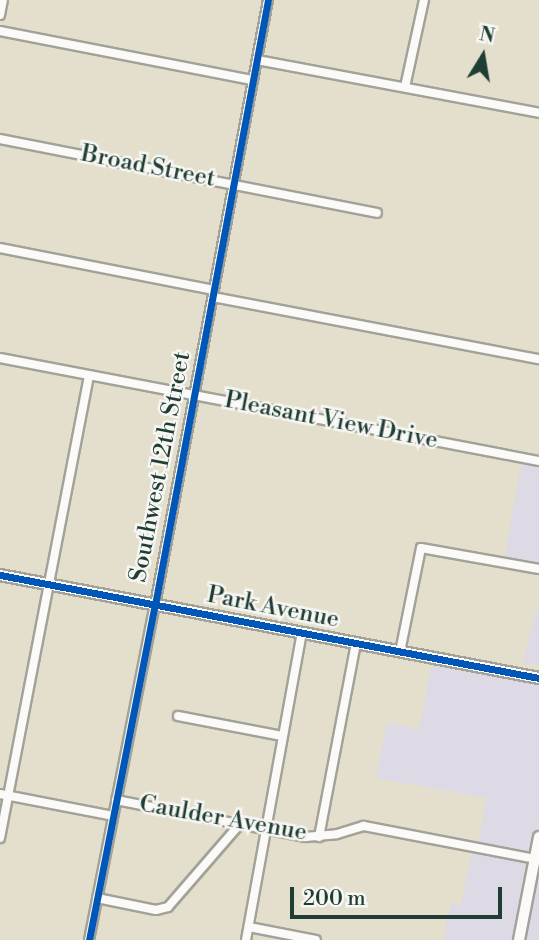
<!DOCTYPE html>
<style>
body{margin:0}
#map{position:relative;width:539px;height:940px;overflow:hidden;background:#e4decd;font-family:"Libre Bodoni",serif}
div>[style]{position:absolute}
.built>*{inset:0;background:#dddae5}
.roads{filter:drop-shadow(2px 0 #a2a298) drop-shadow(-2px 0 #a2a298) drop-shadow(0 2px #a2a298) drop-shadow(0 -2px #a2a298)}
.street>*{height:8px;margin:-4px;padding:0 4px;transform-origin:4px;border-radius:4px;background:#fbfaf8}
.secondary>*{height:10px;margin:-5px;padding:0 5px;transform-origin:5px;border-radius:5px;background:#fbfaf8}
.cycleway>*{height:7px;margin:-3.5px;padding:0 3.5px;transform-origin:3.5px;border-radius:3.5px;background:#0057b8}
span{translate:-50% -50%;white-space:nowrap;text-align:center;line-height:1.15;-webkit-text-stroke:5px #f6f6f2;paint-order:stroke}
.street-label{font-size:24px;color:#1f3d34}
.north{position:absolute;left:448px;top:21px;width:70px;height:70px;-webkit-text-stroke:5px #f6f6f2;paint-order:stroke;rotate:11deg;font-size:19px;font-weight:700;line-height:28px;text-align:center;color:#1f3d34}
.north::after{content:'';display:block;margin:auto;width:24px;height:32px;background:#1f3d34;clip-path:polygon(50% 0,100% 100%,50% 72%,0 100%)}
.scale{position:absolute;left:290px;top:887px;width:212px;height:32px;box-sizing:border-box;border:4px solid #1f3d34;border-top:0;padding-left:9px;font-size:21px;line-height:24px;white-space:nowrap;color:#1f3d34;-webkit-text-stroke:5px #f6f6f2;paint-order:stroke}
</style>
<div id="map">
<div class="built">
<i style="clip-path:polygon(522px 457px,539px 461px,539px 569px,504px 562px)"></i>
<i style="clip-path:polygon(535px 611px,539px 612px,539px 665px,523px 663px)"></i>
<i style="clip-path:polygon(433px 658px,539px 678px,539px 940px,443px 940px,451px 903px,461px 904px,473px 847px,478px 848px,486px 798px,376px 778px,387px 723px,419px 729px)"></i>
</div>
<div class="roads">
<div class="street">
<i style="left:0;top:15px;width:15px;rotate:-79deg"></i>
<i style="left:0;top:31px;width:258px;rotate:11deg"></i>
<i style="left:257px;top:60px;width:287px;rotate:10.6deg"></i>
<i style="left:405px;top:87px;width:89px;rotate:-77.7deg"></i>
<i style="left:0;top:139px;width:384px;rotate:11.1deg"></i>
<i style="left:0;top:248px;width:218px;rotate:11.1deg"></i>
<i style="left:213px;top:297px;width:332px;rotate:10.8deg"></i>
<i style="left:0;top:358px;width:549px;rotate:10.82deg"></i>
<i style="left:400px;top:652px;width:106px;rotate:-78.6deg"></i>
<i style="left:421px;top:548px;width:120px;rotate:10.1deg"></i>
<i style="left:178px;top:716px;width:106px;rotate:10.9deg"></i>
<i style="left:0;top:794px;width:115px;rotate:11deg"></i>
<i style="left:116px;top:800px;width:193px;rotate:11.1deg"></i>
<i style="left:305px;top:837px;width:32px;rotate:-5deg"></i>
<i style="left:337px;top:834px;width:28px;rotate:-17deg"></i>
<i style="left:364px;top:826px;width:174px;rotate:10.9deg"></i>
<i style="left:319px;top:837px;width:197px;rotate:-79.2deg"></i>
<i style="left:0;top:838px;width:471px;rotate:-79.1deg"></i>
<i style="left:97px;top:898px;width:60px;rotate:11.5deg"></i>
<i style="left:156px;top:910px;width:12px;rotate:-14deg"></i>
<i style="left:168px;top:907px;width:110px;rotate:-49.1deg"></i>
<i style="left:249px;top:927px;width:68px;rotate:11deg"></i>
<i style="left:89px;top:940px;width:341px;rotate:-78.9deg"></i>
<i style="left:155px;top:605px;width:615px;rotate:-79.42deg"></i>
<i style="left:246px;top:940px;width:312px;rotate:-79.7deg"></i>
</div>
<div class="secondary">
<i style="left:0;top:575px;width:549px;rotate:10.82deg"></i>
<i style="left:519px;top:940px;width:105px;rotate:-79deg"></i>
</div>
</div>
<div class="cycleway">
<i style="left:0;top:575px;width:549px;rotate:10.82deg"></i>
<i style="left:89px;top:940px;width:341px;rotate:-78.9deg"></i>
<i style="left:155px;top:605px;width:615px;rotate:-79.42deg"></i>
</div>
<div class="street-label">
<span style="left:148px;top:167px;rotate:11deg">Broad Street</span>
<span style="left:331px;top:421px;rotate:11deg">Pleasant View Drive</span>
<span style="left:161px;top:467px;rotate:-79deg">Southwest 12th Street</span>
<span style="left:273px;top:608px;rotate:11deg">Park Avenue</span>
<span style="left:223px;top:819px;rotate:10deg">Caulder Avenue</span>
</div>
<div class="north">N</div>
<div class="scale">200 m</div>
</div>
